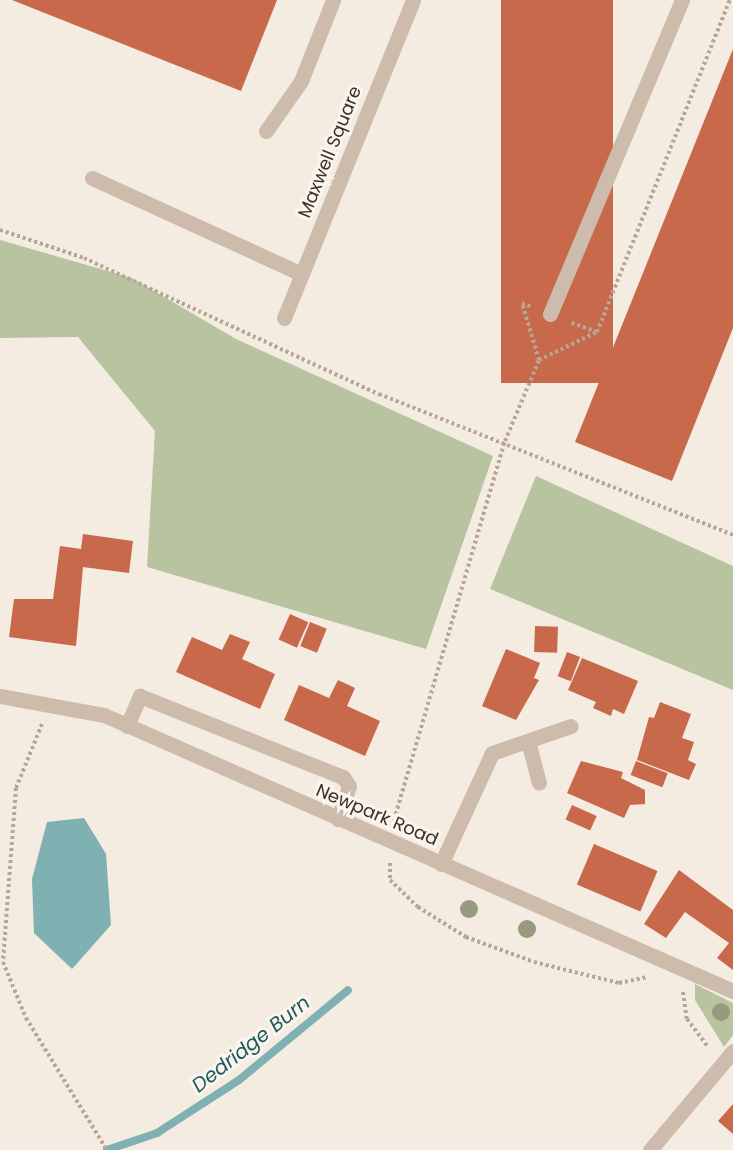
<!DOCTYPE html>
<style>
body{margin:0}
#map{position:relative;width:733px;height:1150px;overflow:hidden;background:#f4ebe1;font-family:Poppins,sans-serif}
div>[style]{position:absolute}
.green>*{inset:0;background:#b8c4a0}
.water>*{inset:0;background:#7fb0b2}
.stream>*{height:8px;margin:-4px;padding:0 4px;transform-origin:4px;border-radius:4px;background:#7fb0b2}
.building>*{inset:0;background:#c8694b;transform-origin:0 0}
.path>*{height:4px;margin-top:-2px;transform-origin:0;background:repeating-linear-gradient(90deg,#b9a596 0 3px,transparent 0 6px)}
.minor>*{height:15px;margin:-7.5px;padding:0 7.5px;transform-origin:7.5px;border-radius:7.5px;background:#cdbbac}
.trees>*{width:18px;height:18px;margin:-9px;border-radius:50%;background:#969b7f}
span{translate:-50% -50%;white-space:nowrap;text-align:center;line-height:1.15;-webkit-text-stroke:6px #fbf5ee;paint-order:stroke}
.street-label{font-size:18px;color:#3b302b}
.water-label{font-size:20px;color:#1f5a5e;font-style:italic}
</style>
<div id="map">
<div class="green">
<i style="clip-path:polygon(0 240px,132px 278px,236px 339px,493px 456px,426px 649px,147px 567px,155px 431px,78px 337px,0 338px)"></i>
<i style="clip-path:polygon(536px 476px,733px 566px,733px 690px,490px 589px)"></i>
<i style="clip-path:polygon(695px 984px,733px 1003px,733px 1035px,724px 1047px,695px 1000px)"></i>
</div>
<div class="water">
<i style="clip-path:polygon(84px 818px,106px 854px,111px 925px,72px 969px,34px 933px,32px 879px,47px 822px)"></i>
</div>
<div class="stream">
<i style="left:107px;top:1150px;width:53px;rotate:-18.8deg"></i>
<i style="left:157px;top:1133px;width:98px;rotate:-32.9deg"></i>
<i style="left:239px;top:1080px;width:141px;rotate:-39.5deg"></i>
</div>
<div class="building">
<i style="clip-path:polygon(12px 0,277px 0,241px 91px)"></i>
<i style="left:501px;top:0;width:112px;height:383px"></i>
<i style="clip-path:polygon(733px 49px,733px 328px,672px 481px,575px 442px)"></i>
<i style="clip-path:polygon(83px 534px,133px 541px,129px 573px,83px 567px,76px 646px,9px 637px,14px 599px,53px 599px,60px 546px,81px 549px)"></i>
<i style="left:290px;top:614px;width:20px;height:28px;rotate:24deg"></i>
<i style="left:310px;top:622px;width:18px;height:26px;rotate:22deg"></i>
<i style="left:535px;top:626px;width:23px;height:26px;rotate:2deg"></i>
<i style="clip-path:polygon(230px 634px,250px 642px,242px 659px,275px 674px,260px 709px,176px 672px,192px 637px,222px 650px)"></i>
<i style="clip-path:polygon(506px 649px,540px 663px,534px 678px,539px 680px,516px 720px,482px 706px)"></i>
<i style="left:567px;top:652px;width:14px;height:26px;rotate:21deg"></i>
<i style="clip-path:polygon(582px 658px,638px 681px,624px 714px,613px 709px,611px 716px,593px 708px,596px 702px,568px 690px)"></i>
<i style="clip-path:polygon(338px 680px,355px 688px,347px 706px,380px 721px,365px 756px,284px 720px,299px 685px,329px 698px)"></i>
<i style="clip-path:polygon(660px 702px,691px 714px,682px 738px,694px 742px,688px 760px,696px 764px,689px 780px,637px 760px,649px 717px,654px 718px)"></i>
<i style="clip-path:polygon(581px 761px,623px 772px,621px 778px,645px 790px,645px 804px,630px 805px,624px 818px,567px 793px)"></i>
<i style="left:636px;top:761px;width:34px;height:15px;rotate:21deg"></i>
<i style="left:572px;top:805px;width:27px;height:16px;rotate:24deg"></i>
<i style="left:594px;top:844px;width:69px;height:44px;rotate:23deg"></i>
<i style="clip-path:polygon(679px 870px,733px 910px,733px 970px,717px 958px,729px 943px,685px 912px,666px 938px,644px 924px)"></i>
<i style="clip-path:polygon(733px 1104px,733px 1134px,718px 1121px)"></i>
</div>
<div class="path">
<i style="left:0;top:230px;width:89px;rotate:18.4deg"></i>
<i style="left:84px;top:258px;width:325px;rotate:24.8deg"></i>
<i style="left:379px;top:394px;width:381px;rotate:21.7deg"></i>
<i style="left:597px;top:332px;width:358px;rotate:-68.2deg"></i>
<i style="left:539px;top:360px;width:64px;rotate:-25.8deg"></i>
<i style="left:597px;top:332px;width:29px;rotate:-160deg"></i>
<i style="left:42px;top:724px;width:69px;rotate:112.1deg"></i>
<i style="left:16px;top:788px;width:174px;rotate:94.3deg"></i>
<i style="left:3px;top:962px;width:61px;rotate:67.7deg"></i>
<i style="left:26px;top:1018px;width:155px;rotate:58.5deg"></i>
<i style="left:394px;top:820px;width:395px;rotate:-73.7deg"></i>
<i style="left:505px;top:441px;width:88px;rotate:-67.2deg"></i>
<i style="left:539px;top:360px;width:59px;rotate:-106.6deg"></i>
<i style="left:522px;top:303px;width:11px;rotate:22deg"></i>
<i style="left:390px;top:863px;width:17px;rotate:90deg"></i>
<i style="left:390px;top:880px;width:39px;rotate:44deg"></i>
<i style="left:418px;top:907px;width:57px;rotate:32deg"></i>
<i style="left:466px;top:937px;width:72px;rotate:20.2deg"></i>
<i style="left:534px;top:962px;width:88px;rotate:13.9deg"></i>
<i style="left:619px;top:983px;width:29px;rotate:-12deg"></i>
<i style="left:683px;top:992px;width:27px;rotate:82deg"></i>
<i style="left:687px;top:1019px;width:36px;rotate:53deg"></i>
</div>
<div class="minor">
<i style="left:266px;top:131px;width:61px;rotate:-55deg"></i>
<i style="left:301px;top:81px;width:87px;rotate:-68.4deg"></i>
<i style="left:92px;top:178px;width:231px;rotate:24.6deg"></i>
<i style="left:550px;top:314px;width:341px;rotate:-67.2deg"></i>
<i style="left:284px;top:318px;width:343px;rotate:-67.9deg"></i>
<i style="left:0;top:696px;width:106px;rotate:10.4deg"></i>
<i style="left:104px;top:715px;width:687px;rotate:23.69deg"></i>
<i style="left:127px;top:726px;width:33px;rotate:-67deg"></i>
<i style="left:140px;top:696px;width:219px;rotate:21.8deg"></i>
<i style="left:343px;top:777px;width:11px;rotate:56deg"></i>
<i style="left:349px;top:786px;width:35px;rotate:108deg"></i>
<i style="left:528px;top:741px;width:43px;rotate:75.3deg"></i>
<i style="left:441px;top:864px;width:122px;rotate:-65.3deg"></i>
<i style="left:492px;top:753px;width:83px;rotate:-18.9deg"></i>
<i style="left:650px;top:1150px;width:129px;rotate:-50deg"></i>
</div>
<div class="trees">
<i style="left:469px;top:909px"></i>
<i style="left:527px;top:929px"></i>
<i style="left:721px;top:1012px"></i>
</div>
<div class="street-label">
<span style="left:330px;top:152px;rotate:-68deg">Maxwell Square</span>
<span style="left:377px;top:815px;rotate:23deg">Newpark Road</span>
</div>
<div class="water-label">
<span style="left:251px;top:1044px;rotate:-38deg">Dedridge Burn</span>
</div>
</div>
